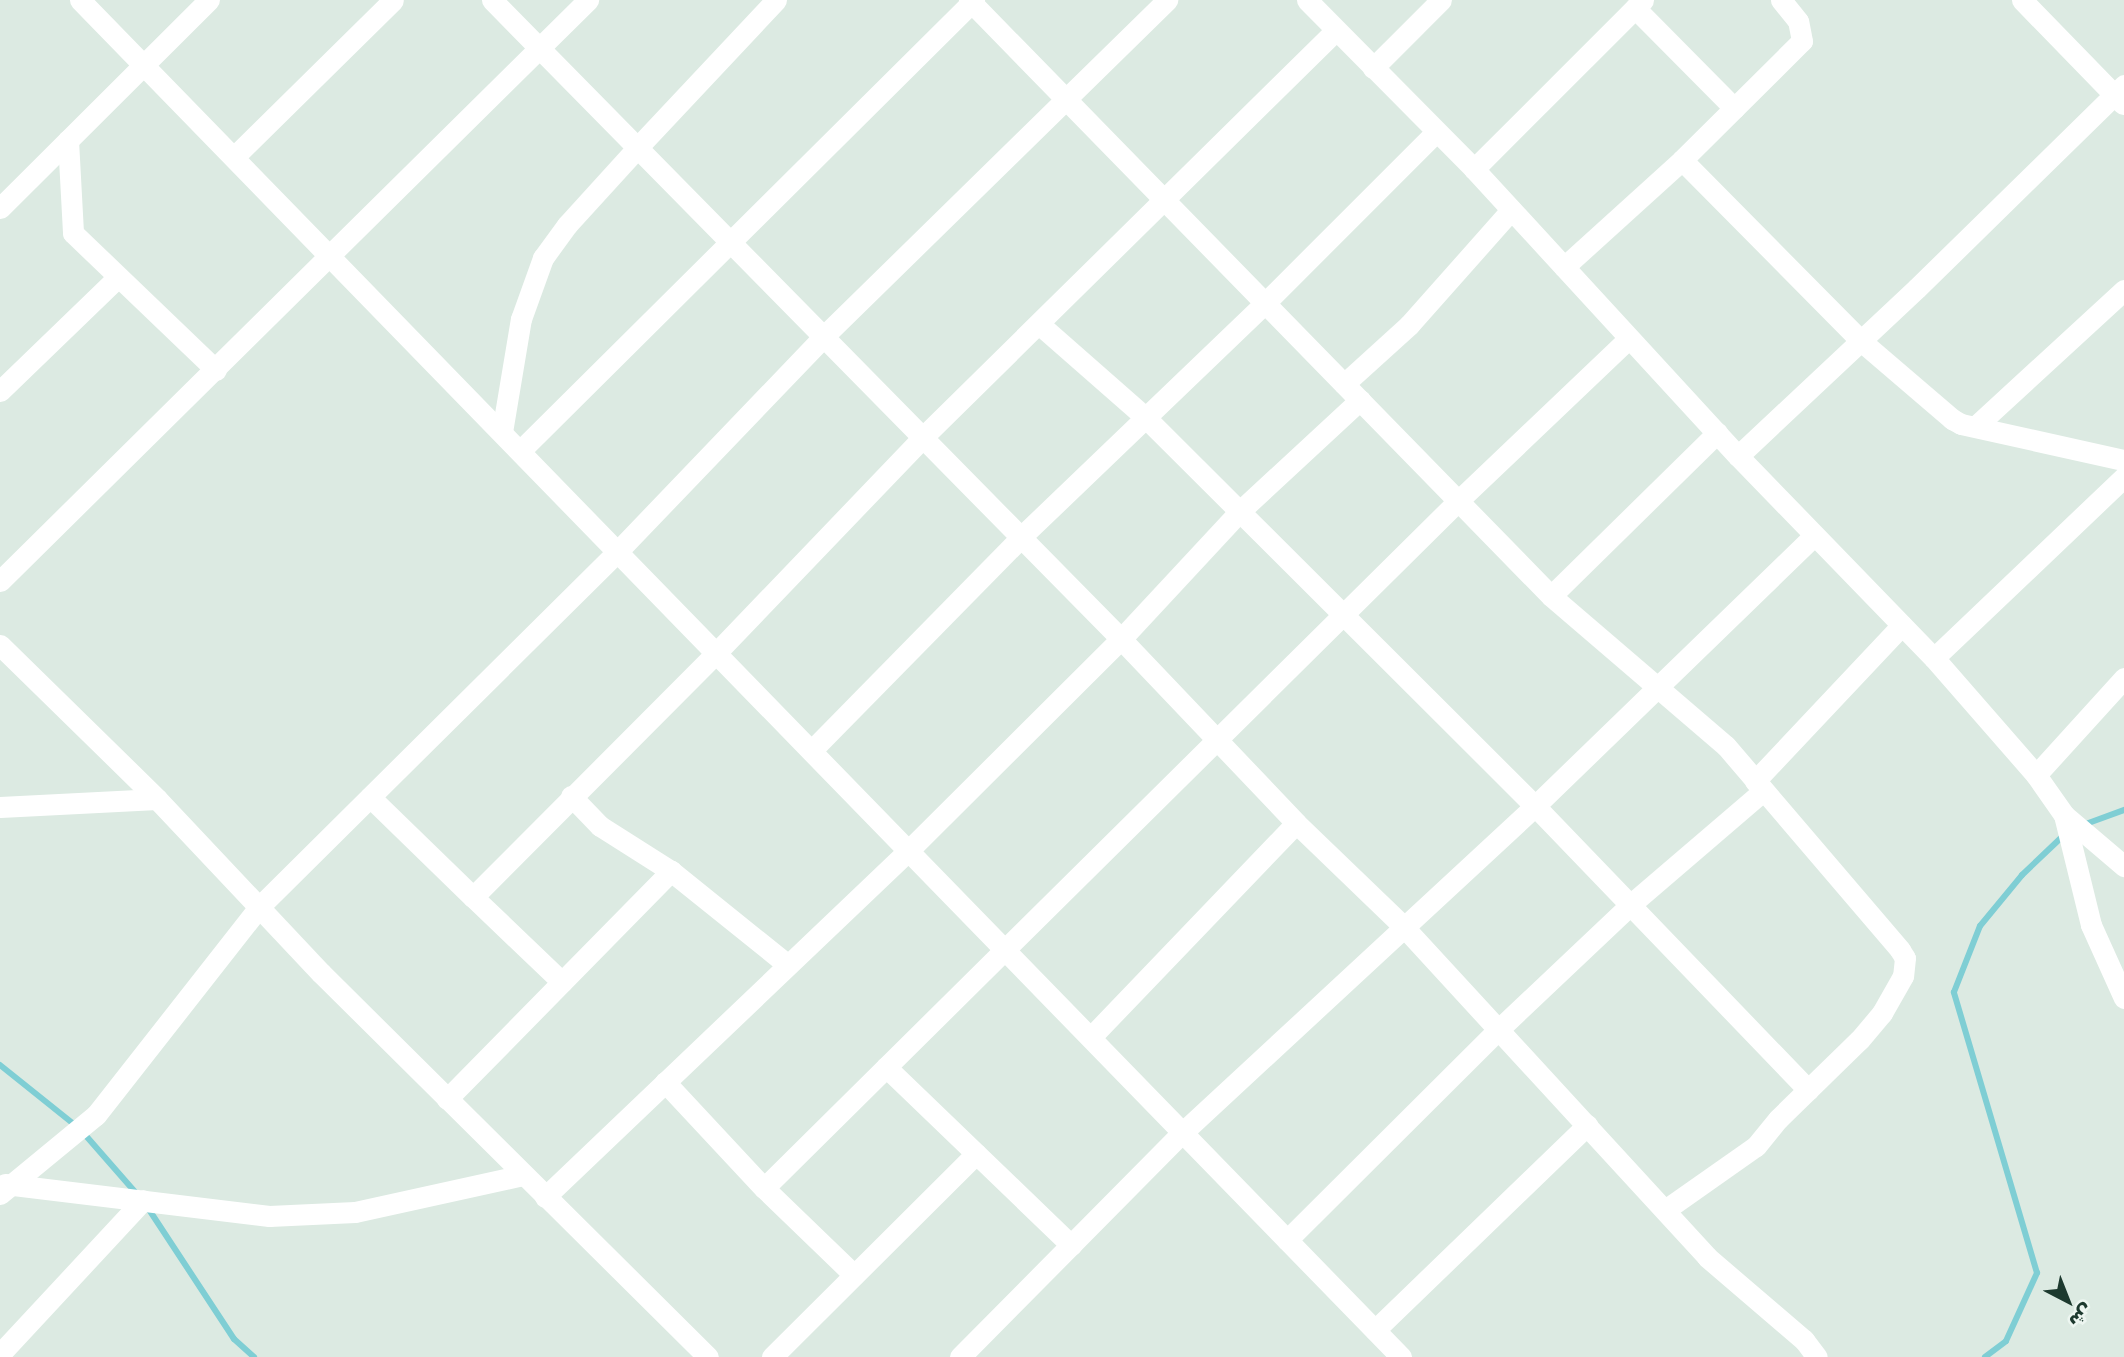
<!DOCTYPE html>
<meta charset="utf-8">
<style>
body{margin:0}
#map{position:relative;width:2124px;height:1357px;overflow:hidden;background:#dceae2;font-family:"DejaVu Sans","Noto Sans Arabic",sans-serif}
div>[style]{position:absolute}
.stream>*{height:6px;margin:-3px;padding:0 3px;transform-origin:3px;border-radius:3px;background:#7fced4}
.minor>*{height:21px;margin:-10.5px;padding:0 10.5px;transform-origin:10.5px;border-radius:10.5px;background:#fff}
span{translate:-50% -50%;white-space:nowrap;text-align:center;line-height:1.15;-webkit-text-stroke:7px #edf6f1;paint-order:stroke}
.north{position:absolute;left:2033px;top:1266px;width:70px;height:70px;-webkit-text-stroke:5px #edf6f1;paint-order:stroke;rotate:138deg;font-size:19px;font-weight:700;line-height:28px;text-align:center;color:#1d3a2f}
.north::after{content:'';display:block;margin:auto;width:24px;height:32px;background:#1d3a2f;clip-path:polygon(50% 0,100% 100%,50% 72%,0 100%)}
</style>
<div id="map">
<div class="stream">
<i style="left:2083px;top:825px;width:44px;rotate:-20.1deg"></i>
<i style="left:0;top:1065px;width:102px;rotate:38.7deg"></i>
<i style="left:80px;top:1129px;width:86px;rotate:48.8deg"></i>
<i style="left:146px;top:1205px;width:160px;rotate:56.7deg"></i>
<i style="left:234px;top:1339px;width:27px;rotate:42deg"></i>
<i style="left:1985px;top:1357px;width:26px;rotate:-37deg"></i>
<i style="left:2006px;top:1341px;width:75px;rotate:-65.5deg"></i>
<i style="left:2037px;top:1273px;width:293px;rotate:-106.5deg"></i>
<i style="left:1954px;top:992px;width:71px;rotate:-68.5deg"></i>
<i style="left:1980px;top:926px;width:66px;rotate:-50.5deg"></i>
<i style="left:2022px;top:875px;width:58px;rotate:-43.6deg"></i>
</div>
<div class="minor">
<i style="left:80px;top:0;width:1894px;rotate:45.77deg"></i>
<i style="left:492px;top:0;width:897px;rotate:45.45deg"></i>
<i style="left:1121px;top:639px;width:254px;rotate:46.4deg"></i>
<i style="left:1296px;top:823px;width:149px;rotate:43.9deg"></i>
<i style="left:1403px;top:926px;width:449px;rotate:47.4deg"></i>
<i style="left:1707px;top:1257px;width:128px;rotate:40.6deg"></i>
<i style="left:1804px;top:1340px;width:21px;rotate:53deg"></i>
<i style="left:969px;top:0;width:833px;rotate:45.68deg"></i>
<i style="left:1551px;top:596px;width:230px;rotate:40.6deg"></i>
<i style="left:1726px;top:746px;width:268px;rotate:49.5deg"></i>
<i style="left:1900px;top:950px;width:9px;rotate:58deg"></i>
<i style="left:1905px;top:958px;width:18px;rotate:96deg"></i>
<i style="left:1903px;top:976px;width:43px;rotate:119.6deg"></i>
<i style="left:1882px;top:1013px;width:35px;rotate:130deg"></i>
<i style="left:1859px;top:1040px;width:113px;rotate:135.7deg"></i>
<i style="left:1778px;top:1119px;width:35px;rotate:129deg"></i>
<i style="left:1756px;top:1146px;width:111px;rotate:144.9deg"></i>
<i style="left:1307px;top:0;width:238px;rotate:45.3deg"></i>
<i style="left:1474px;top:169px;width:390px;rotate:47.4deg"></i>
<i style="left:1738px;top:456px;width:281px;rotate:45.9deg"></i>
<i style="left:1934px;top:658px;width:155px;rotate:48.9deg"></i>
<i style="left:2036px;top:775px;width:49px;rotate:55deg"></i>
<i style="left:2064px;top:815px;width:113px;rotate:76.2deg"></i>
<i style="left:2091px;top:925px;width:80px;rotate:65.7deg"></i>
<i style="left:2022px;top:0;width:145px;rotate:45.8deg"></i>
<i style="left:1635px;top:8px;width:141px;rotate:45.3deg"></i>
<i style="left:1373px;top:68px;width:96px;rotate:-45deg"></i>
<i style="left:68px;top:140px;width:93px;rotate:86.9deg"></i>
<i style="left:73px;top:233px;width:198px;rotate:43.8deg"></i>
<i style="left:234px;top:157px;width:223px;rotate:-44.6deg"></i>
<i style="left:1682px;top:160px;width:255px;rotate:45.3deg"></i>
<i style="left:1861px;top:341px;width:120px;rotate:40.6deg"></i>
<i style="left:1952px;top:419px;width:10px;rotate:29deg"></i>
<i style="left:1961px;top:424px;width:167px;rotate:12.5deg"></i>
<i style="left:1474px;top:169px;width:239px;rotate:-45deg"></i>
<i style="left:0;top:208px;width:295px;rotate:-44.9deg"></i>
<i style="left:1564px;top:267px;width:159px;rotate:-42.2deg"></i>
<i style="left:1682px;top:160px;width:169px;rotate:-44.8deg"></i>
<i style="left:1802px;top:41px;width:20px;rotate:-101deg"></i>
<i style="left:1798px;top:21px;width:27px;rotate:-129deg"></i>
<i style="left:1039px;top:324px;width:142px;rotate:41.3deg"></i>
<i style="left:1146px;top:418px;width:549px;rotate:44.93deg"></i>
<i style="left:1535px;top:806px;width:394px;rotate:46.1deg"></i>
<i style="left:1344px;top:384px;width:88px;rotate:-42.2deg"></i>
<i style="left:1409px;top:325px;width:154px;rotate:-48.4deg"></i>
<i style="left:0;top:391px;width:163px;rotate:-44deg"></i>
<i style="left:1976px;top:426px;width:201px;rotate:-42.6deg"></i>
<i style="left:502px;top:432px;width:115px;rotate:-80.5deg"></i>
<i style="left:521px;top:319px;width:65px;rotate:-70.2deg"></i>
<i style="left:543px;top:258px;width:41px;rotate:-54deg"></i>
<i style="left:567px;top:225px;width:104px;rotate:-47.7deg"></i>
<i style="left:637px;top:148px;width:203px;rotate:-46.8deg"></i>
<i style="left:520px;top:451px;width:640px;rotate:-44.81deg"></i>
<i style="left:1738px;top:456px;width:245px;rotate:-43.2deg"></i>
<i style="left:1917px;top:288px;width:290px;rotate:-44.4deg"></i>
<i style="left:0;top:581px;width:827px;rotate:-44.66deg"></i>
<i style="left:1551px;top:596px;width:233px;rotate:-44.5deg"></i>
<i style="left:0;top:645px;width:220px;rotate:44.4deg"></i>
<i style="left:157px;top:799px;width:239px;rotate:46.7deg"></i>
<i style="left:321px;top:973px;width:545px;rotate:44.78deg"></i>
<i style="left:1934px;top:658px;width:262px;rotate:-43.6deg"></i>
<i style="left:812px;top:750px;width:297px;rotate:-45.5deg"></i>
<i style="left:1020px;top:538px;width:339px;rotate:-43.8deg"></i>
<i style="left:1265px;top:303px;width:242px;rotate:-45deg"></i>
<i style="left:2036px;top:775px;width:131px;rotate:-47.8deg"></i>
<i style="left:1755px;top:781px;width:214px;rotate:-46.7deg"></i>
<i style="left:571px;top:796px;width:42px;rotate:46deg"></i>
<i style="left:600px;top:826px;width:84px;rotate:32.4deg"></i>
<i style="left:671px;top:871px;width:150px;rotate:38.8deg"></i>
<i style="left:370px;top:797px;width:144px;rotate:44.2deg"></i>
<i style="left:473px;top:897px;width:346px;rotate:-45.1deg"></i>
<i style="left:717px;top:652px;width:296px;rotate:-46.2deg"></i>
<i style="left:922px;top:438px;width:581px;rotate:-44.58deg"></i>
<i style="left:0;top:807px;width:157px;rotate:-2.9deg"></i>
<i style="left:2064px;top:815px;width:79px;rotate:40.4deg"></i>
<i style="left:473px;top:897px;width:123px;rotate:43.7deg"></i>
<i style="left:1091px;top:1037px;width:296px;rotate:-46.2deg"></i>
<i style="left:886px;top:1067px;width:257px;rotate:43.9deg"></i>
<i style="left:665px;top:1082px;width:145px;rotate:47deg"></i>
<i style="left:764px;top:1188px;width:125px;rotate:44deg"></i>
<i style="left:447px;top:1099px;width:320px;rotate:-45.5deg"></i>
<i style="left:5px;top:1184px;width:266px;rotate:6.9deg"></i>
<i style="left:269px;top:1216px;width:86px;rotate:-2.7deg"></i>
<i style="left:355px;top:1212px;width:172px;rotate:-12.4deg"></i>
<i style="left:764px;top:1188px;width:977px;rotate:-44.71deg"></i>
<i style="left:1458px;top:501px;width:236px;rotate:-43.6deg"></i>
<i style="left:0;top:1194px;width:124px;rotate:-39.5deg"></i>
<i style="left:96px;top:1115px;width:264px;rotate:-51.9deg"></i>
<i style="left:259px;top:907px;width:506px;rotate:-44.76deg"></i>
<i style="left:618px;top:551px;width:296px;rotate:-46.2deg"></i>
<i style="left:823px;top:337px;width:482px;rotate:-44.4deg"></i>
<i style="left:545px;top:1197px;width:503px;rotate:-43.63deg"></i>
<i style="left:909px;top:850px;width:299px;rotate:-44.9deg"></i>
<i style="left:1121px;top:639px;width:173px;rotate:-47.1deg"></i>
<i style="left:1239px;top:512px;width:165px;rotate:-42.8deg"></i>
<i style="left:1287px;top:1240px;width:299px;rotate:-44.9deg"></i>
<i style="left:1499px;top:1029px;width:180px;rotate:-43.4deg"></i>
<i style="left:1630px;top:905px;width:175px;rotate:-40.6deg"></i>
<i style="left:1375px;top:1330px;width:295px;rotate:-44deg"></i>
<i style="left:0;top:1354px;width:210px;rotate:-47.1deg"></i>
<i style="left:772px;top:1357px;width:288px;rotate:-44.9deg"></i>
<i style="left:960px;top:1357px;width:317px;rotate:-45.3deg"></i>
<i style="left:1183px;top:1132px;width:480px;rotate:-42.8deg"></i>
<i style="left:1535px;top:806px;width:388px;rotate:-44.1deg"></i>
</div>
<div class="north">ش</div>
</div>
